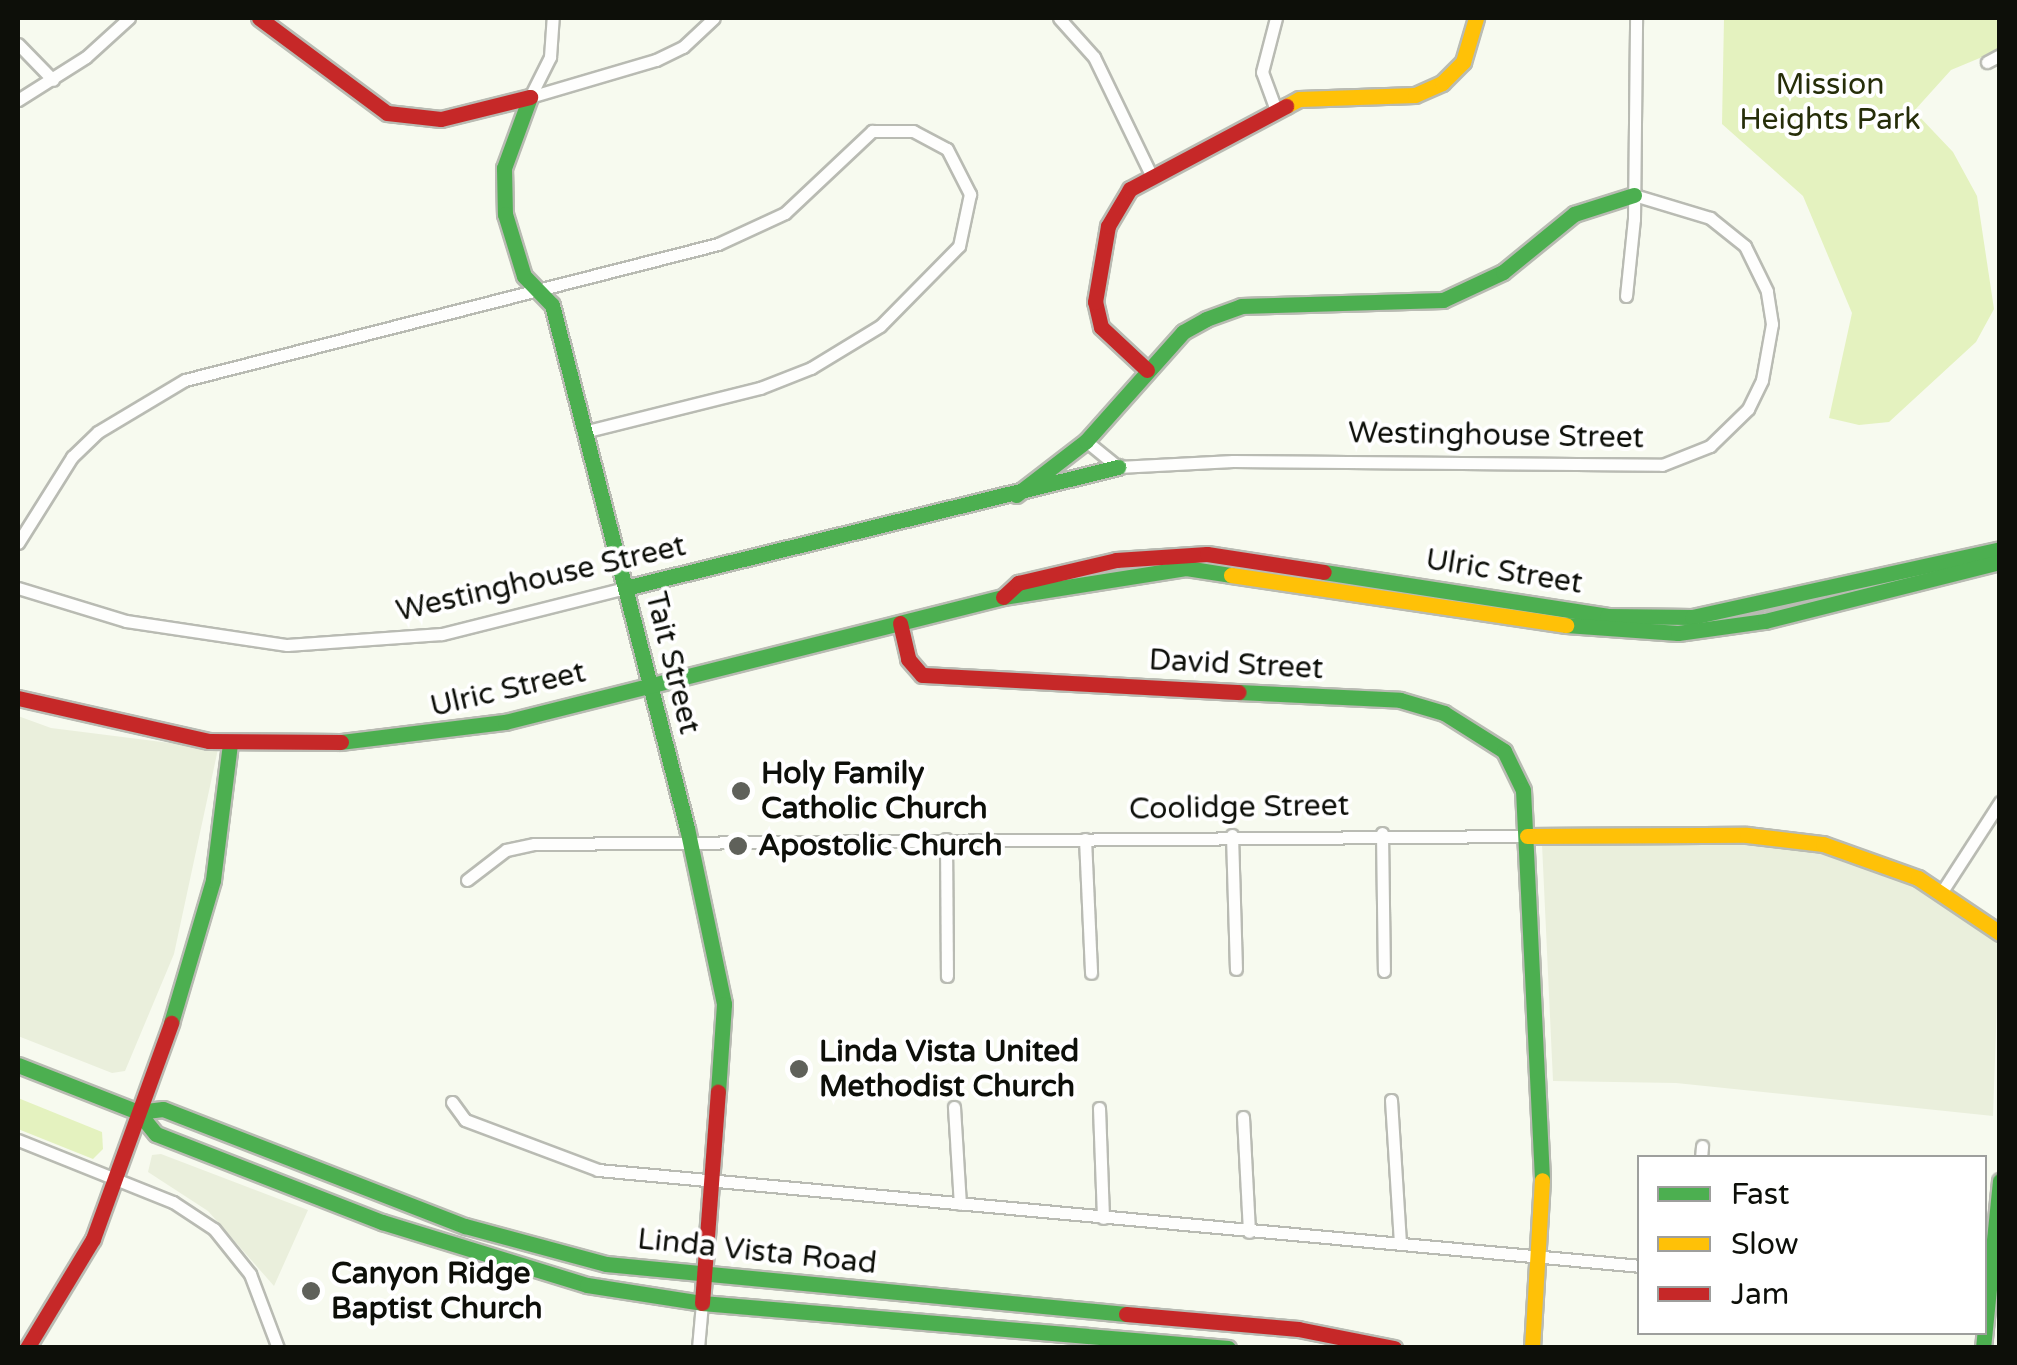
<!DOCTYPE html>
<style>
body{margin:0}
#map{position:relative;width:2017px;height:1365px;overflow:hidden;background:#f7faef;font-family:"Varela Round",sans-serif}
div>[style]{position:absolute}
.built>*{inset:0;background:#eaefdc}
.green>*{inset:0;background:#e4f2bf}
.roads{filter:drop-shadow(2px 0 #b9bbb3) drop-shadow(-2px 0 #b9bbb3) drop-shadow(0 2px #b9bbb3) drop-shadow(0 -2px #b9bbb3)}
.street>*{height:11px;margin:-5.5px;padding:0 5.5px;transform-origin:5.5px;border-radius:5.5px;background:#fefefd}
.fast>*{height:15px;margin:-7.5px;padding:0 7.5px;transform-origin:7.5px;border-radius:7.5px;background:#4caf50}
.slow>*{height:15px;margin:-7.5px;padding:0 7.5px;transform-origin:7.5px;border-radius:7.5px;background:#ffc107}
.jam>*{height:15px;margin:-7.5px;padding:0 7.5px;transform-origin:7.5px;border-radius:7.5px;background:#c62828}
.dots>*{width:28px;height:28px;translate:-50% -50%;box-sizing:border-box;border:5px solid #fff;border-radius:50%}
span{translate:-50% -50%;white-space:nowrap;text-align:center;line-height:1.15;-webkit-text-stroke:8px #fff;paint-order:stroke}
.park-label{font-size:30px;color:#262e09}
.street-label{font-size:30px;color:#0d0f09}
.poi-label{font-size:30px;color:#0d0f09;font-weight:700}
.left{translate:0 -50%;text-align:left}
.frame{position:absolute;inset:0;border:20px solid #0d0f09;pointer-events:none}
.legend{position:absolute;left:1637px;top:1155px;width:350px;height:180px;box-sizing:border-box;background:#fff;border:2px solid #9e9f9d;margin:0;padding:12px 18px;list-style:none;font-size:30px;color:#0d0f09}
.legend li{display:flex;align-items:center;gap:20px;height:50px}
.legend b{width:50px;border:2px solid #9e9f9d}
</style>
<div id="map">
<div class="built">
<i style="clip-path:polygon(18px 716px,51px 728px,218px 749px,174px 954px,125px 1071px,112px 1073px,18px 1036px)"></i>
<i style="clip-path:polygon(1744px 839px,1810px 845px,1922px 885px,1992px 937px,1999px 946px,1993px 1116px,1676px 1083px,1553px 1081px,1542px 844px)"></i>
<i style="clip-path:polygon(161px 1154px,308px 1210px,274px 1286px,208px 1211px,148px 1172px,152px 1155px)"></i>
</div>
<div class="green">
<i style="clip-path:polygon(1724px 18px,1997px 18px,1999px 50px,1951px 70px,1914px 111px,1953px 152px,1977px 196px,1994px 309px,1976px 342px,1889px 422px,1859px 425px,1829px 418px,1852px 313px,1803px 196px,1722px 124px)"></i>
<i style="clip-path:polygon(18px 1098px,102px 1132px,103px 1149px,93px 1159px,18px 1129px)"></i>
</div>
<div class="roads">
<div class="street">
<i style="left:1059px;top:18px;width:52px;rotate:48.1deg"></i>
<i style="left:1094px;top:57px;width:131px;rotate:64.2deg"></i>
<i style="left:18px;top:44px;width:50px;rotate:45.8deg"></i>
<i style="left:1987px;top:62px;width:15px;rotate:-28deg"></i>
<i style="left:530px;top:97px;width:131px;rotate:-16.4deg"></i>
<i style="left:656px;top:60px;width:30px;rotate:-26deg"></i>
<i style="left:683px;top:47px;width:42px;rotate:-43.1deg"></i>
<i style="left:530px;top:97px;width:45px;rotate:-63.4deg"></i>
<i style="left:550px;top:57px;width:39px;rotate:-86deg"></i>
<i style="left:18px;top:100px;width:80px;rotate:-32.3deg"></i>
<i style="left:86px;top:57px;width:58px;rotate:-42.2deg"></i>
<i style="left:1276px;top:110px;width:40px;rotate:-110.2deg"></i>
<i style="left:1262px;top:72px;width:56px;rotate:-75.5deg"></i>
<i style="left:1626px;top:296px;width:77px;rotate:-84.1deg"></i>
<i style="left:1634px;top:219px;width:201px;rotate:-89.4deg"></i>
<i style="left:1086px;top:441px;width:41px;rotate:39.1deg"></i>
<i style="left:1118px;top:467px;width:115px;rotate:-3deg"></i>
<i style="left:1233px;top:461px;width:429px;rotate:0.5deg"></i>
<i style="left:1662px;top:465px;width:52px;rotate:-21.6deg"></i>
<i style="left:1710px;top:446px;width:53px;rotate:-44.2deg"></i>
<i style="left:1748px;top:409px;width:32px;rotate:-64deg"></i>
<i style="left:1762px;top:380px;width:57px;rotate:-79.9deg"></i>
<i style="left:1772px;top:324px;width:33px;rotate:-99deg"></i>
<i style="left:1767px;top:291px;width:50px;rotate:-116.1deg"></i>
<i style="left:1745px;top:246px;width:45px;rotate:-141.3deg"></i>
<i style="left:1710px;top:218px;width:79px;rotate:-163.2deg"></i>
<i style="left:18px;top:543px;width:102px;rotate:-57.9deg"></i>
<i style="left:72px;top:457px;width:36px;rotate:-44deg"></i>
<i style="left:98px;top:432px;width:101px;rotate:-30.9deg"></i>
<i style="left:185px;top:380px;width:550px;rotate:-14.31deg"></i>
<i style="left:718px;top:244px;width:74px;rotate:-24.8deg"></i>
<i style="left:785px;top:213px;width:120px;rotate:-43.3deg"></i>
<i style="left:872px;top:131px;width:41px"></i>
<i style="left:913px;top:131px;width:38px;rotate:28deg"></i>
<i style="left:947px;top:149px;width:51px;rotate:62.9deg"></i>
<i style="left:970px;top:194px;width:53px;rotate:101.9deg"></i>
<i style="left:959px;top:246px;width:112px;rotate:134.6deg"></i>
<i style="left:880px;top:326px;width:81px;rotate:148.7deg"></i>
<i style="left:811px;top:368px;width:55px;rotate:158.6deg"></i>
<i style="left:760px;top:388px;width:181px;rotate:166deg"></i>
<i style="left:18px;top:588px;width:113px;rotate:17deg"></i>
<i style="left:126px;top:621px;width:163px;rotate:8.5deg"></i>
<i style="left:287px;top:645px;width:155px;rotate:-4.1deg"></i>
<i style="left:442px;top:634px;width:189px;rotate:-14.1deg"></i>
<i style="left:1382px;top:833px;width:138px;rotate:89.2deg"></i>
<i style="left:1232px;top:835px;width:134px;rotate:88.3deg"></i>
<i style="left:946px;top:839px;width:137px;rotate:89.6deg"></i>
<i style="left:1085px;top:839px;width:134px;rotate:87.4deg"></i>
<i style="left:467px;top:880px;width:49px;rotate:-37.6deg"></i>
<i style="left:506px;top:850px;width:29px;rotate:-12deg"></i>
<i style="left:534px;top:844px;width:993px;rotate:-0.46deg"></i>
<i style="left:1943px;top:890px;width:105px;rotate:-57.1deg"></i>
<i style="left:1391px;top:1100px;width:144px;rotate:86.4deg"></i>
<i style="left:452px;top:1102px;width:22px;rotate:54deg"></i>
<i style="left:465px;top:1120px;width:142px;rotate:20.6deg"></i>
<i style="left:598px;top:1170px;width:1046px;rotate:5.26deg"></i>
<i style="left:954px;top:1107px;width:97px;rotate:86.5deg"></i>
<i style="left:1099px;top:1108px;width:110px;rotate:87.9deg"></i>
<i style="left:1243px;top:1117px;width:115px;rotate:87deg"></i>
<i style="left:18px;top:1140px;width:167px;rotate:21.8deg"></i>
<i style="left:173px;top:1202px;width:49px;rotate:33.4deg"></i>
<i style="left:214px;top:1229px;width:58px;rotate:51.3deg"></i>
<i style="left:250px;top:1274px;width:79px;rotate:69.3deg"></i>
<i style="left:1701px;top:1158px;width:12px;rotate:-85deg"></i>
<i style="left:698px;top:1348px;width:45px;rotate:-84.9deg"></i>
</div>
<div class="fast">
<i style="left:530px;top:97px;width:76px;rotate:110.1deg"></i>
<i style="left:504px;top:168px;width:46px;rotate:88.8deg"></i>
<i style="left:505px;top:214px;width:65px;rotate:73deg"></i>
<i style="left:524px;top:276px;width:40px;rotate:46deg"></i>
<i style="left:552px;top:305px;width:540px;rotate:75.53deg"></i>
<i style="left:687px;top:828px;width:180px;rotate:78.1deg"></i>
<i style="left:724px;top:1004px;width:88px;rotate:93.9deg"></i>
<i style="left:1016px;top:495px;width:88px;rotate:-37.6deg"></i>
<i style="left:1086px;top:441px;width:146px;rotate:-48.3deg"></i>
<i style="left:1183px;top:332px;width:26px;rotate:-29deg"></i>
<i style="left:1206px;top:319px;width:37px;rotate:-20deg"></i>
<i style="left:1241px;top:306px;width:202px;rotate:-1.7deg"></i>
<i style="left:1443px;top:300px;width:66px;rotate:-25deg"></i>
<i style="left:1503px;top:272px;width:92px;rotate:-39.2deg"></i>
<i style="left:1574px;top:214px;width:63px;rotate:-17.6deg"></i>
<i style="left:1324px;top:572px;width:286px;rotate:8.8deg"></i>
<i style="left:1607px;top:616px;width:85px;rotate:0.7deg"></i>
<i style="left:1692px;top:617px;width:315px;rotate:-12.4deg"></i>
<i style="left:625px;top:588px;width:508px;rotate:-13.79deg"></i>
<i style="left:1566px;top:625px;width:112px;rotate:4.1deg"></i>
<i style="left:1678px;top:633px;width:88px;rotate:-7.9deg"></i>
<i style="left:1765px;top:621px;width:242px;rotate:-14.1deg"></i>
<i style="left:1239px;top:692px;width:161px;rotate:2.8deg"></i>
<i style="left:1400px;top:700px;width:46px;rotate:16.5deg"></i>
<i style="left:1444px;top:713px;width:71px;rotate:32.3deg"></i>
<i style="left:1504px;top:751px;width:43px;rotate:64deg"></i>
<i style="left:1523px;top:790px;width:390px;rotate:87.2deg"></i>
<i style="left:341px;top:742px;width:165px;rotate:-7deg"></i>
<i style="left:505px;top:722px;width:513px;rotate:-14.09deg"></i>
<i style="left:1003px;top:597px;width:185px;rotate:-9deg"></i>
<i style="left:1186px;top:568px;width:46px;rotate:8.8deg"></i>
<i style="left:171px;top:1023px;width:149px;rotate:-73.6deg"></i>
<i style="left:213px;top:880px;width:138px;rotate:-82.9deg"></i>
<i style="left:18px;top:1065px;width:129px;rotate:21.4deg"></i>
<i style="left:138px;top:1112px;width:25px;rotate:-7deg"></i>
<i style="left:163px;top:1109px;width:324px;rotate:21.2deg"></i>
<i style="left:465px;top:1226px;width:146px;rotate:15.1deg"></i>
<i style="left:606px;top:1264px;width:522px;rotate:5.49deg"></i>
<i style="left:138px;top:1112px;width:28px;rotate:51deg"></i>
<i style="left:156px;top:1134px;width:243px;rotate:21.3deg"></i>
<i style="left:382px;top:1222px;width:214px;rotate:17.1deg"></i>
<i style="left:587px;top:1285px;width:116px;rotate:8.9deg"></i>
<i style="left:702px;top:1303px;width:528px;rotate:4.89deg"></i>
<i style="left:1983px;top:1348px;width:168px;rotate:-84.2deg"></i>
</div>
<div class="slow">
<i style="left:1286px;top:106px;width:15px;rotate:-28deg"></i>
<i style="left:1299px;top:99px;width:116px;rotate:-2deg"></i>
<i style="left:1415px;top:95px;width:30px;rotate:-24deg"></i>
<i style="left:1442px;top:83px;width:30px;rotate:-45deg"></i>
<i style="left:1463px;top:62px;width:46px;rotate:-73.5deg"></i>
<i style="left:1231px;top:575px;width:339px;rotate:8.5deg"></i>
<i style="left:1527px;top:836px;width:220px;rotate:-0.3deg"></i>
<i style="left:1747px;top:835px;width:77px;rotate:6.8deg"></i>
<i style="left:1823px;top:844px;width:101px;rotate:19.7deg"></i>
<i style="left:1918px;top:878px;width:99px;rotate:33.9deg"></i>
<i style="left:1532px;top:1348px;width:168px;rotate:-86.6deg"></i>
</div>
<div class="jam">
<i style="left:259px;top:18px;width:159px;rotate:36.6deg"></i>
<i style="left:387px;top:113px;width:54px;rotate:6.3deg"></i>
<i style="left:441px;top:119px;width:92px;rotate:-13.9deg"></i>
<i style="left:1147px;top:370px;width:63px;rotate:-136.9deg"></i>
<i style="left:1101px;top:327px;width:26px;rotate:-103deg"></i>
<i style="left:1095px;top:302px;width:77px;rotate:-80.3deg"></i>
<i style="left:1108px;top:226px;width:43px;rotate:-59.3deg"></i>
<i style="left:1130px;top:189px;width:177px;rotate:-28deg"></i>
<i style="left:1003px;top:597px;width:21px;rotate:-43deg"></i>
<i style="left:1018px;top:583px;width:101px;rotate:-13.2deg"></i>
<i style="left:1116px;top:560px;width:91px;rotate:-3.8deg"></i>
<i style="left:1207px;top:554px;width:118px;rotate:8.7deg"></i>
<i style="left:900px;top:623px;width:37px;rotate:77deg"></i>
<i style="left:908px;top:659px;width:21px;rotate:49deg"></i>
<i style="left:922px;top:675px;width:317px;rotate:3.1deg"></i>
<i style="left:18px;top:698px;width:196px;rotate:12.7deg"></i>
<i style="left:209px;top:741px;width:132px;rotate:0.4deg"></i>
<i style="left:702px;top:1303px;width:212px;rotate:-85.7deg"></i>
<i style="left:1126px;top:1314px;width:173px;rotate:5deg"></i>
<i style="left:1298px;top:1329px;width:98px;rotate:11.2deg"></i>
<i style="left:27px;top:1348px;width:127px;rotate:-58.8deg"></i>
<i style="left:93px;top:1239px;width:230px;rotate:-70.1deg"></i>
</div>
</div>
<div class="dots">
<i style="left:741px;top:791px;background:#5f615a"></i>
<i style="left:738px;top:846px;background:#5f615a"></i>
<i style="left:799px;top:1069px;background:#5f615a"></i>
<i style="left:311px;top:1291px;background:#5f615a"></i>
</div>
<div class="park-label">
<span style="left:1830px;top:102px">Mission<br>Heights Park</span>
</div>
<div class="street-label">
<span style="left:1496px;top:436px;rotate:1deg">Westinghouse Street</span>
<span style="left:1504px;top:572px;rotate:9deg">Ulric Street</span>
<span style="left:541px;top:579px;rotate:-13deg">Westinghouse Street</span>
<span style="left:672px;top:663px;rotate:76deg">Tait Street</span>
<span style="left:1236px;top:665px;rotate:3deg">David Street</span>
<span style="left:508px;top:690px;rotate:-13deg">Ulric Street</span>
<span style="left:1239px;top:808px;rotate:-1deg">Coolidge Street</span>
<span style="left:757px;top:1252px;rotate:6deg">Linda Vista Road</span>
</div>
<div class="poi-label">
<span class="left" style="left:761px;top:791px">Holy Family<br>Catholic Church</span>
<span class="left" style="left:758px;top:846px">Apostolic Church</span>
<span class="left" style="left:819px;top:1069px">Linda Vista United<br>Methodist Church</span>
<span class="left" style="left:331px;top:1291px">Canyon Ridge<br>Baptist Church</span>
</div>
<div class="frame"></div>
<ul class="legend">
<li><b style="height:12px;background:#4caf50"></b>Fast</li>
<li><b style="height:12px;background:#ffc107"></b>Slow</li>
<li><b style="height:12px;background:#c62828"></b>Jam</li>
</ul>
</div>
